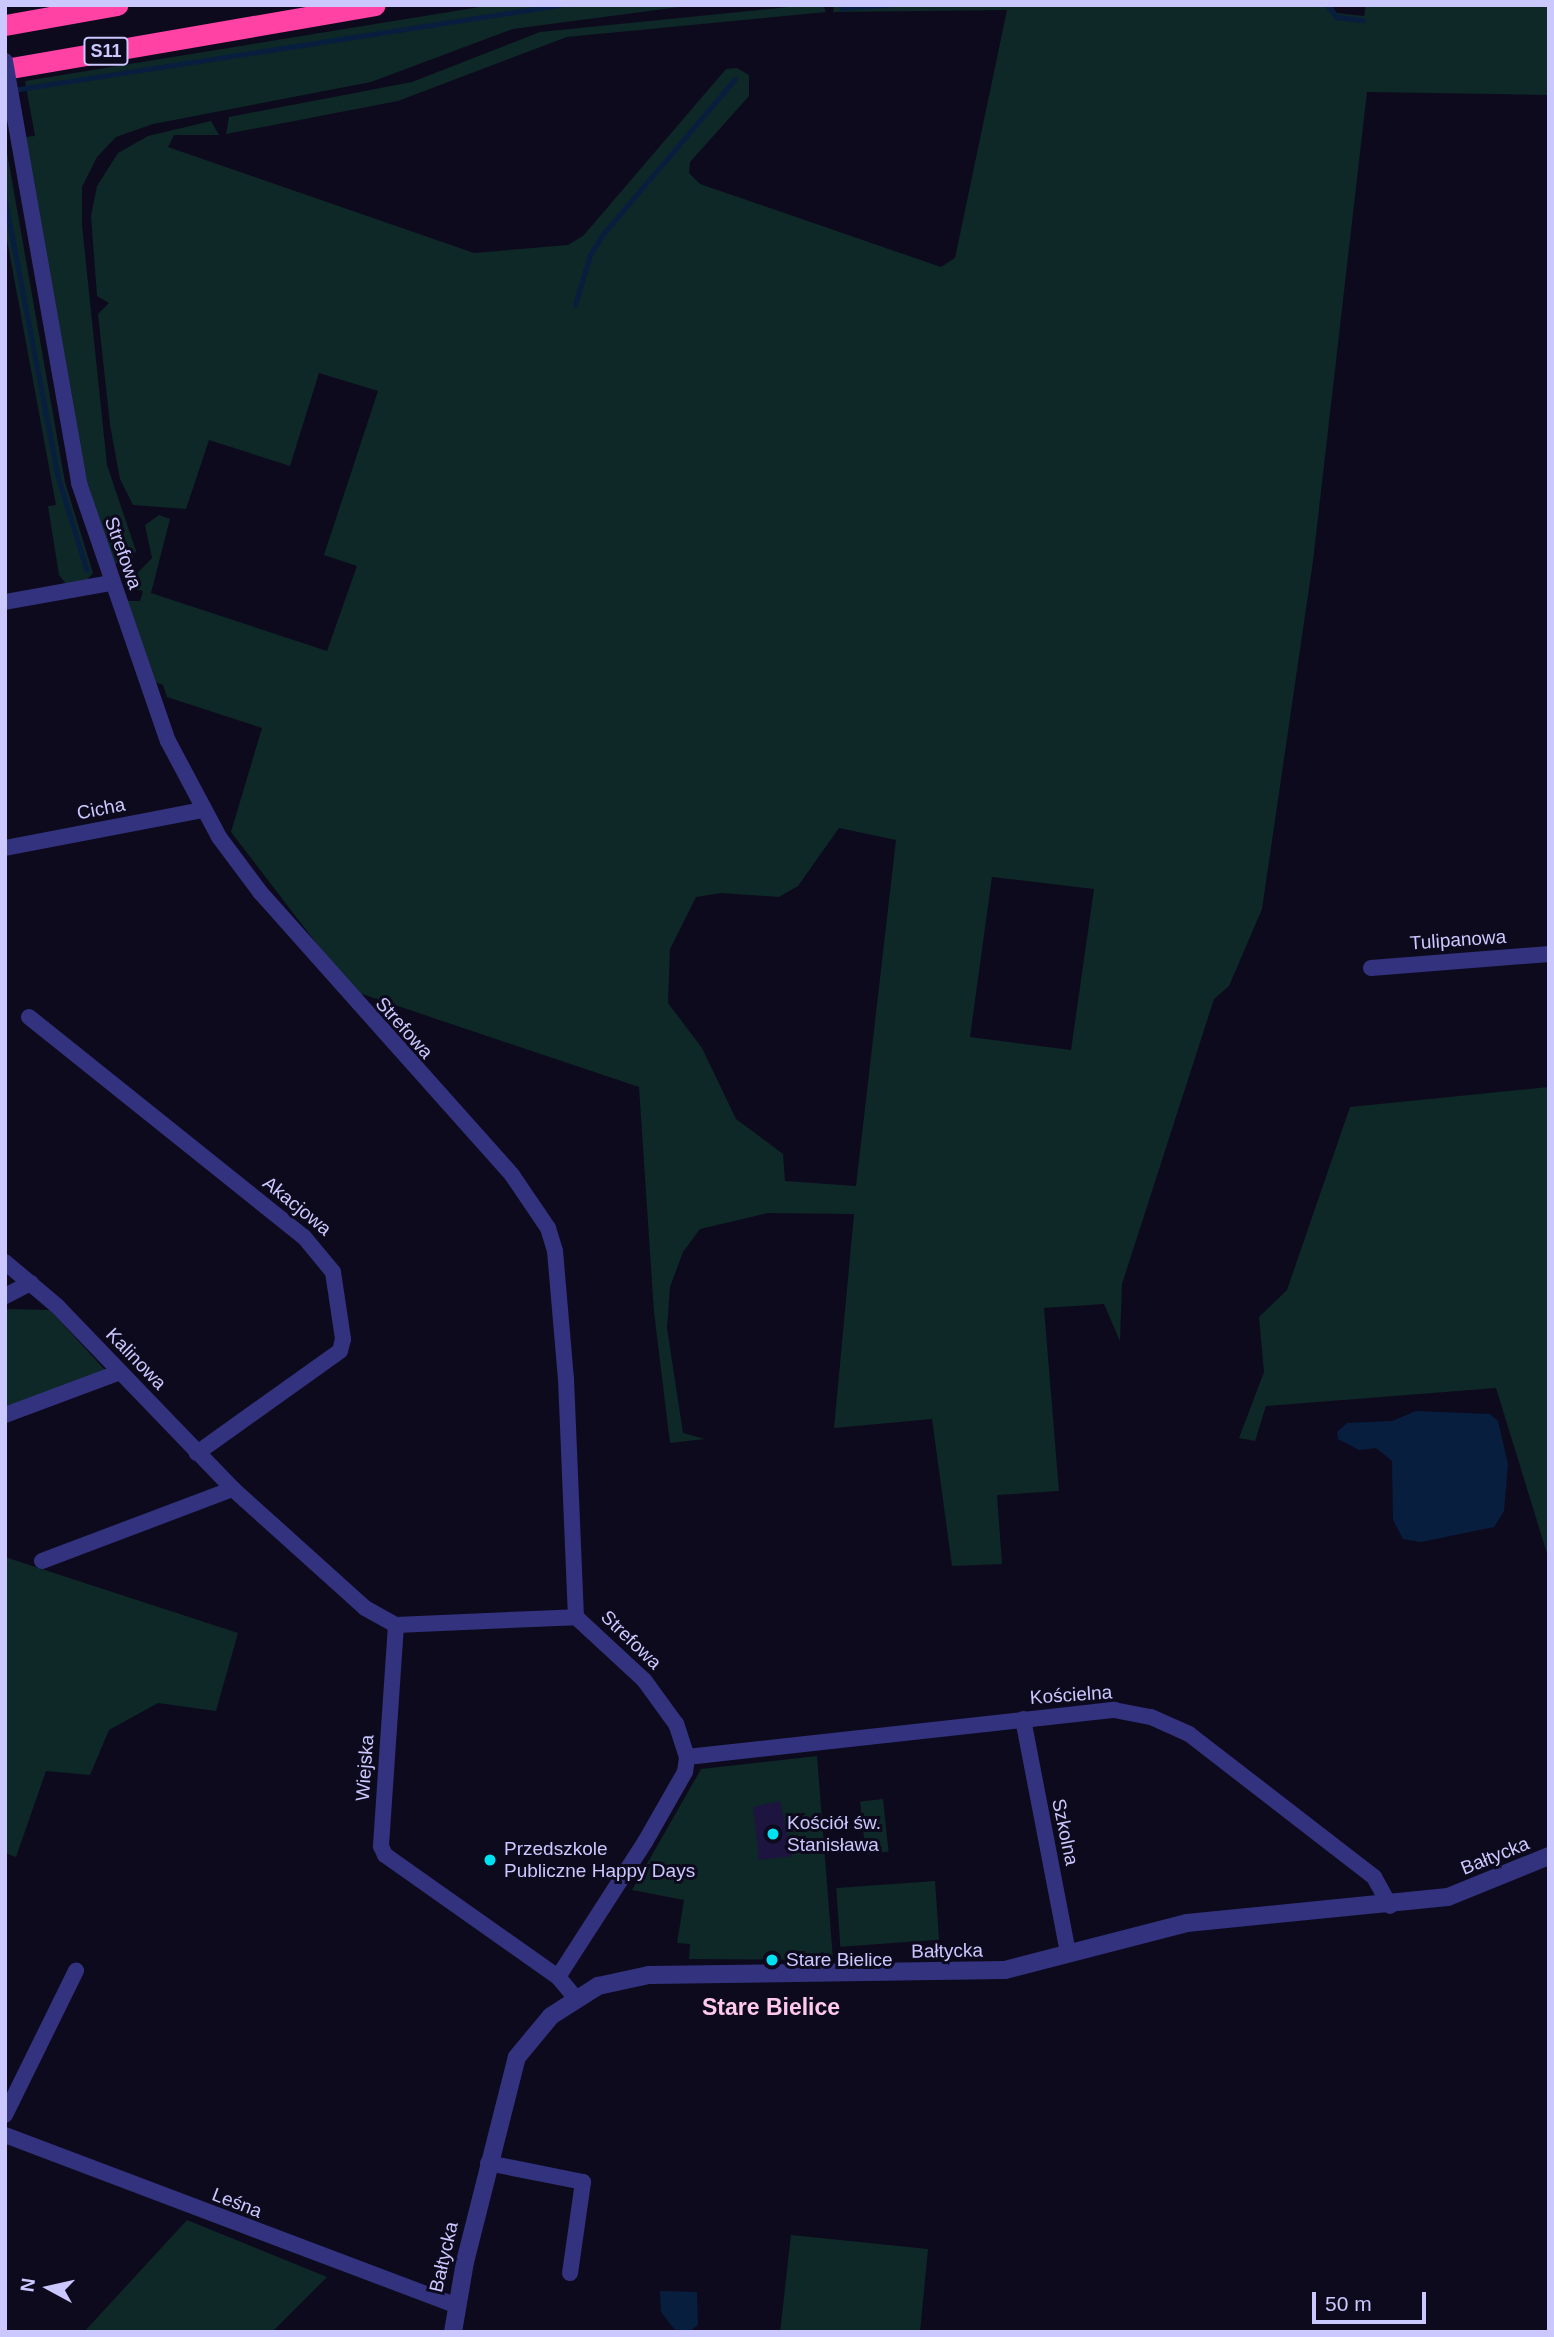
<!DOCTYPE html>
<meta charset="utf-8">
<style>
body{margin:0}
#map{position:relative;width:1554px;height:2337px;overflow:hidden;background:#0d0a1d;font-family:Helvetica,sans-serif}
div>[style]{position:absolute}
.green>*{inset:0;background:#0d2826;transform-origin:0 0}
.water>*{inset:0;background:#081e3f}
.stream>*{height:4.5px;margin:-2.25px;padding:0 2.25px;transform-origin:2.25px;border-radius:2.25px;background:#081e3f}
.building>*{inset:0;background:#1d153f}
.minor>*{height:16px;margin:-8px;padding:0 8px;transform-origin:8px;border-radius:8px;background:#33327f}
.tertiary>*{height:18px;margin:-9px;padding:0 9px;transform-origin:9px;border-radius:9px;background:#33327f}
.motorway>*{height:21px;margin:-10.5px;padding:0 10.5px;transform-origin:10.5px;border-radius:10.5px;background:#ff42a3}
.minor-bridge>*{height:16px;margin:-8px;padding:0 8px;transform-origin:8px;border-radius:8px;background:#33327f}
.dots>*{width:19px;height:19px;translate:-50% -50%;box-sizing:border-box;border:4px solid #0d0a1d;border-radius:50%}
span{translate:-50% -50%;white-space:nowrap;text-align:center;line-height:1.15;-webkit-text-stroke:6px #0d0a1d;paint-order:stroke}
.shield-label span{padding:2px 5px;background:#0d0a1d;border:2px solid;border-radius:5px;-webkit-text-stroke-width:0}
.shield-label{font-size:18px;color:#cbc7ff;font-weight:700}
.street-label{font-size:19px;color:#cbc7ff}
.poi-label{font-size:19px;color:#cbc7ff}
.left{translate:0 -50%;text-align:left}
.quarter-label{font-size:23px;color:#ffc9ed;font-weight:700}
.frame{position:absolute;inset:0;border:7px solid #cbc7ff;pointer-events:none}
.north{position:absolute;left:14px;top:2253px;width:70px;height:70px;-webkit-text-stroke:5px #0d0a1d;paint-order:stroke;rotate:278deg;font-size:19px;font-weight:700;line-height:28px;text-align:center;color:#cbc7ff}
.north::after{content:'';display:block;margin:auto;width:24px;height:32px;background:#cbc7ff;clip-path:polygon(50% 0,100% 100%,50% 72%,0 100%)}
.scale{position:absolute;left:1312px;top:2292px;width:114px;height:32px;box-sizing:border-box;border:4px solid #cbc7ff;border-top:0;padding-left:9px;font-size:21px;line-height:24px;white-space:nowrap;color:#cbc7ff;-webkit-text-stroke:5px #0d0a1d;paint-order:stroke}
</style>
<div id="map">
<div class="green">
<i style="clip-path:polygon(492px 5px,694px 5px,513px 29px,371px 82px,153px 124px,116px 137px,97px 157px,82px 187px,82px 225px,107px 465px,136px 551px,129px 562px,113px 564px,80px 459px,25px 137px,35px 136px,25px 81px)"></i>
<i style="clip-path:polygon(808px 5px,823px 5px,826px 12px,567px 37px,398px 101px,226px 134px,229px 117px,412px 82px,540px 32px)"></i>
<i style="clip-path:polygon(evenodd,834px 5px,1331px 5px,1337px 13px,1364px 16px,1366px 5px,1549px 5px,1549px 95px,1367px 92px,1313px 561px,1262px 909px,1229px 986px,1214px 999px,1122px 1284px,1120px 1341px,1104px 1304px,1044px 1308px,1059px 1491px,997px 1495px,1002px 1564px,952px 1566px,932px 1419px,834px 1428px,854px 1214px,768px 1213px,700px 1229px,683px 1252px,670px 1287px,667px 1328px,683px 1433px,705px 1439px,670px 1443px,654px 1312px,639px 1087px,353px 991px,231px 832px,262px 728px,167px 697px,163px 685px,152px 681px,125px 601px,140px 601px,143px 591px,125px 586px,152px 558px,145px 525px,159px 515px,170px 519px,151px 593px,327px 651px,357px 566px,324px 555px,378px 391px,319px 373px,290px 466px,209px 440px,186px 509px,133px 505px,120px 479px,110px 425px,98px 314px,109px 303px,97px 296px,91px 216px,97px 186px,118px 153px,148px 136px,211px 121px,219px 135px,174px 135px,168px 147px,474px 253px,568px 245px,583px 236px,726px 69px,737px 68px,749px 75px,749px 96px,690px 162px,689px 173px,700px 184px,941px 267px,955px 258px,1007px 10px,833px 12px,834px 5px,839px 828px,896px 840px,856px 1186px,785px 1181px,783px 1154px,736px 1119px,702px 1048px,668px 1003px,670px 949px,696px 897px,721px 893px,779px 897px,798px 886px,839px 828px,834px 5px,992px 877px,1094px 889px,1071px 1050px,970px 1037px,992px 877px)"></i>
<i style="clip-path:polygon(5px 141px,65px 482px,93px 573px,85px 582px,66px 584px,59px 575px,48px 506px,56px 505px,5px 229px)"></i>
<i style="clip-path:polygon(1549px 1087px,1549px 1560px,1496px 1388px,1266px 1406px,1255px 1441px,1239px 1438px,1264px 1372px,1259px 1317px,1287px 1290px,1350px 1107px)"></i>
<i style="clip-path:polygon(5px 1309px,50px 1310px,106px 1371px,5px 1407px)"></i>
<i style="clip-path:polygon(5px 1557px,238px 1633px,216px 1711px,158px 1703px,109px 1730px,90px 1775px,46px 1771px,16px 1857px,5px 1853px)"></i>
<i style="clip-path:polygon(817px 1756px,833px 1960px,689px 1959px,690px 1944px,677px 1943px,684px 1900px,632px 1890px,701px 1769px)"></i>
<i style="left:883px;top:1799px;width:53px;height:23px;rotate:84deg"></i>
<i style="left:935px;top:1881px;width:59px;height:99px;rotate:86deg"></i>
<i style="clip-path:polygon(187px 2220px,327px 2277px,272px 2332px,84px 2332px)"></i>
<i style="clip-path:polygon(791px 2235px,928px 2249px,920px 2332px,780px 2332px)"></i>
</div>
<div class="water">
<i style="clip-path:polygon(1416px 1411px,1490px 1414px,1498px 1421px,1508px 1464px,1504px 1511px,1494px 1527px,1421px 1542px,1403px 1539px,1393px 1520px,1392px 1461px,1376px 1448px,1359px 1450px,1338px 1439px,1337px 1432px,1347px 1423px,1392px 1421px)"></i>
<i style="clip-path:polygon(660px 2291px,697px 2292px,698px 2325px,689px 2332px,674px 2329px,661px 2312px)"></i>
</div>
<div class="stream">
<i style="left:1327px;top:5px;width:16px;rotate:50deg"></i>
<i style="left:1337px;top:17px;width:26px;rotate:7deg"></i>
<i style="left:842px;top:8px;width:45px;rotate:-3.8deg"></i>
<i style="left:13px;top:90px;width:554px;rotate:-8.83deg"></i>
<i style="left:5px;top:198px;width:283px;rotate:79.2deg"></i>
<i style="left:58px;top:476px;width:98px;rotate:72.9deg"></i>
<i style="left:575px;top:305px;width:52px;rotate:-73.3deg"></i>
<i style="left:590px;top:255px;width:26px;rotate:-58deg"></i>
<i style="left:604px;top:233px;width:202px;rotate:-49.6deg"></i>
</div>
<div class="building">
<i style="clip-path:polygon(780px 1801px,792px 1856px,759px 1860px,753px 1807px)"></i>
</div>
<div class="minor">
<i style="left:14px;top:113px;width:376px;rotate:80deg"></i>
<i style="left:79px;top:483px;width:273px;rotate:71deg"></i>
<i style="left:168px;top:741px;width:109px;rotate:62deg"></i>
<i style="left:219px;top:837px;width:69px;rotate:53.3deg"></i>
<i style="left:260px;top:892px;width:379px;rotate:48.3deg"></i>
<i style="left:512px;top:1175px;width:64px;rotate:55.8deg"></i>
<i style="left:548px;top:1228px;width:24px;rotate:73deg"></i>
<i style="left:555px;top:1251px;width:128px;rotate:85.1deg"></i>
<i style="left:566px;top:1379px;width:238px;rotate:87.6deg"></i>
<i style="left:5px;top:602px;width:108px;rotate:-10.2deg"></i>
<i style="left:5px;top:848px;width:202px;rotate:-10.9deg"></i>
<i style="left:1371px;top:968px;width:179px;rotate:-4.5deg"></i>
<i style="left:29px;top:1017px;width:352px;rotate:38.7deg"></i>
<i style="left:304px;top:1237px;width:45px;rotate:50.4deg"></i>
<i style="left:333px;top:1272px;width:68px;rotate:81.5deg"></i>
<i style="left:343px;top:1339px;width:12px;rotate:104deg"></i>
<i style="left:340px;top:1351px;width:176px;rotate:144.5deg"></i>
<i style="left:5px;top:1262px;width:68px;rotate:40.2deg"></i>
<i style="left:57px;top:1306px;width:254px;rotate:46.1deg"></i>
<i style="left:233px;top:1489px;width:178px;rotate:42deg"></i>
<i style="left:365px;top:1608px;width:35px;rotate:29deg"></i>
<i style="left:396px;top:1625px;width:180px;rotate:-2.5deg"></i>
<i style="left:5px;top:1296px;width:29px;rotate:-27deg"></i>
<i style="left:5px;top:1415px;width:123px;rotate:-20.5deg"></i>
<i style="left:42px;top:1561px;width:204px;rotate:-20.7deg"></i>
<i style="left:396px;top:1625px;width:222px;rotate:93.9deg"></i>
<i style="left:381px;top:1846px;width:10px;rotate:66deg"></i>
<i style="left:385px;top:1855px;width:212px;rotate:35.2deg"></i>
<i style="left:558px;top:1977px;width:26px;rotate:50deg"></i>
<i style="left:1023px;top:1719px;width:238px;rotate:79.1deg"></i>
<i style="left:687px;top:1757px;width:430px;rotate:-6.3deg"></i>
<i style="left:1114px;top:1710px;width:38px;rotate:11deg"></i>
<i style="left:1151px;top:1717px;width:42px;rotate:24.1deg"></i>
<i style="left:1189px;top:1734px;width:234px;rotate:37.7deg"></i>
<i style="left:1374px;top:1877px;width:33px;rotate:61deg"></i>
<i style="left:558px;top:1977px;width:161px;rotate:-57.2deg"></i>
<i style="left:645px;top:1842px;width:81px;rotate:-60.3deg"></i>
<i style="left:685px;top:1772px;width:15px;rotate:-82deg"></i>
<i style="left:687px;top:1757px;width:35px;rotate:-108deg"></i>
<i style="left:676px;top:1724px;width:54px;rotate:-126deg"></i>
<i style="left:644px;top:1680px;width:93px;rotate:-137.2deg"></i>
<i style="left:5px;top:2115px;width:161px;rotate:-63.8deg"></i>
<i style="left:5px;top:2135px;width:481px;rotate:20.7deg"></i>
<i style="left:488px;top:2163px;width:97px;rotate:11.3deg"></i>
<i style="left:583px;top:2182px;width:92px;rotate:98.1deg"></i>
</div>
<div class="tertiary">
<i style="left:453px;top:2332px;width:71px;rotate:-80.3deg"></i>
<i style="left:465px;top:2262px;width:211px;rotate:-75.8deg"></i>
<i style="left:517px;top:2057px;width:53px;rotate:-50.3deg"></i>
<i style="left:551px;top:2016px;width:56px;rotate:-32.6deg"></i>
<i style="left:598px;top:1986px;width:52px;rotate:-12.2deg"></i>
<i style="left:649px;top:1975px;width:356px;rotate:-0.8deg"></i>
<i style="left:1005px;top:1970px;width:188px;rotate:-14.5deg"></i>
<i style="left:1187px;top:1923px;width:262px;rotate:-5.7deg"></i>
<i style="left:1448px;top:1897px;width:109px;rotate:-22.1deg"></i>
</div>
<div class="motorway">
<i style="left:5px;top:25px;width:114px;rotate:-10.1deg"></i>
<i style="left:5px;top:69px;width:375px;rotate:-9.8deg"></i>
</div>
<div class="minor-bridge">
<i style="left:5px;top:61px;width:53px;rotate:80.2deg"></i>
</div>
<div class="dots">
<i style="left:773px;top:1834px;background:#00e2f2"></i>
<i style="left:490px;top:1860px;background:#00e2f2"></i>
<i style="left:772px;top:1960px;background:#00e2f2"></i>
</div>
<div class="shield-label">
<span style="left:106px;top:51px">S11</span>
</div>
<div class="street-label">
<span style="left:123px;top:553px;rotate:70deg">Strefowa</span>
<span style="left:101px;top:809px;rotate:-11deg">Cicha</span>
<span style="left:1458px;top:940px;rotate:-4deg">Tulipanowa</span>
<span style="left:404px;top:1028px;rotate:48deg">Strefowa</span>
<span style="left:297px;top:1206px;rotate:39deg">Akacjowa</span>
<span style="left:136px;top:1359px;rotate:46deg">Kalinowa</span>
<span style="left:631px;top:1640px;rotate:44deg">Strefowa</span>
<span style="left:1071px;top:1695px;rotate:-4deg">Kościelna</span>
<span style="left:365px;top:1768px;rotate:-86deg">Wiejska</span>
<span style="left:1065px;top:1832px;rotate:78deg">Szkolna</span>
<span style="left:1495px;top:1856px;rotate:-22deg">Bałtycka</span>
<span style="left:947px;top:1951px;rotate:-1deg">Bałtycka</span>
<span style="left:237px;top:2203px;rotate:21deg">Leśna</span>
<span style="left:444px;top:2257px;rotate:-77deg">Bałtycka</span>
</div>
<div class="poi-label">
<span class="left" style="left:787px;top:1834px">Kościół św.<br>Stanisława</span>
<span class="left" style="left:504px;top:1860px">Przedszkole<br>Publiczne Happy Days</span>
<span class="left" style="left:786px;top:1960px">Stare Bielice</span>
</div>
<div class="quarter-label">
<span style="left:771px;top:2007px">Stare Bielice</span>
</div>
<div class="frame"></div>
<div class="north">N</div>
<div class="scale">50 m</div>
</div>
